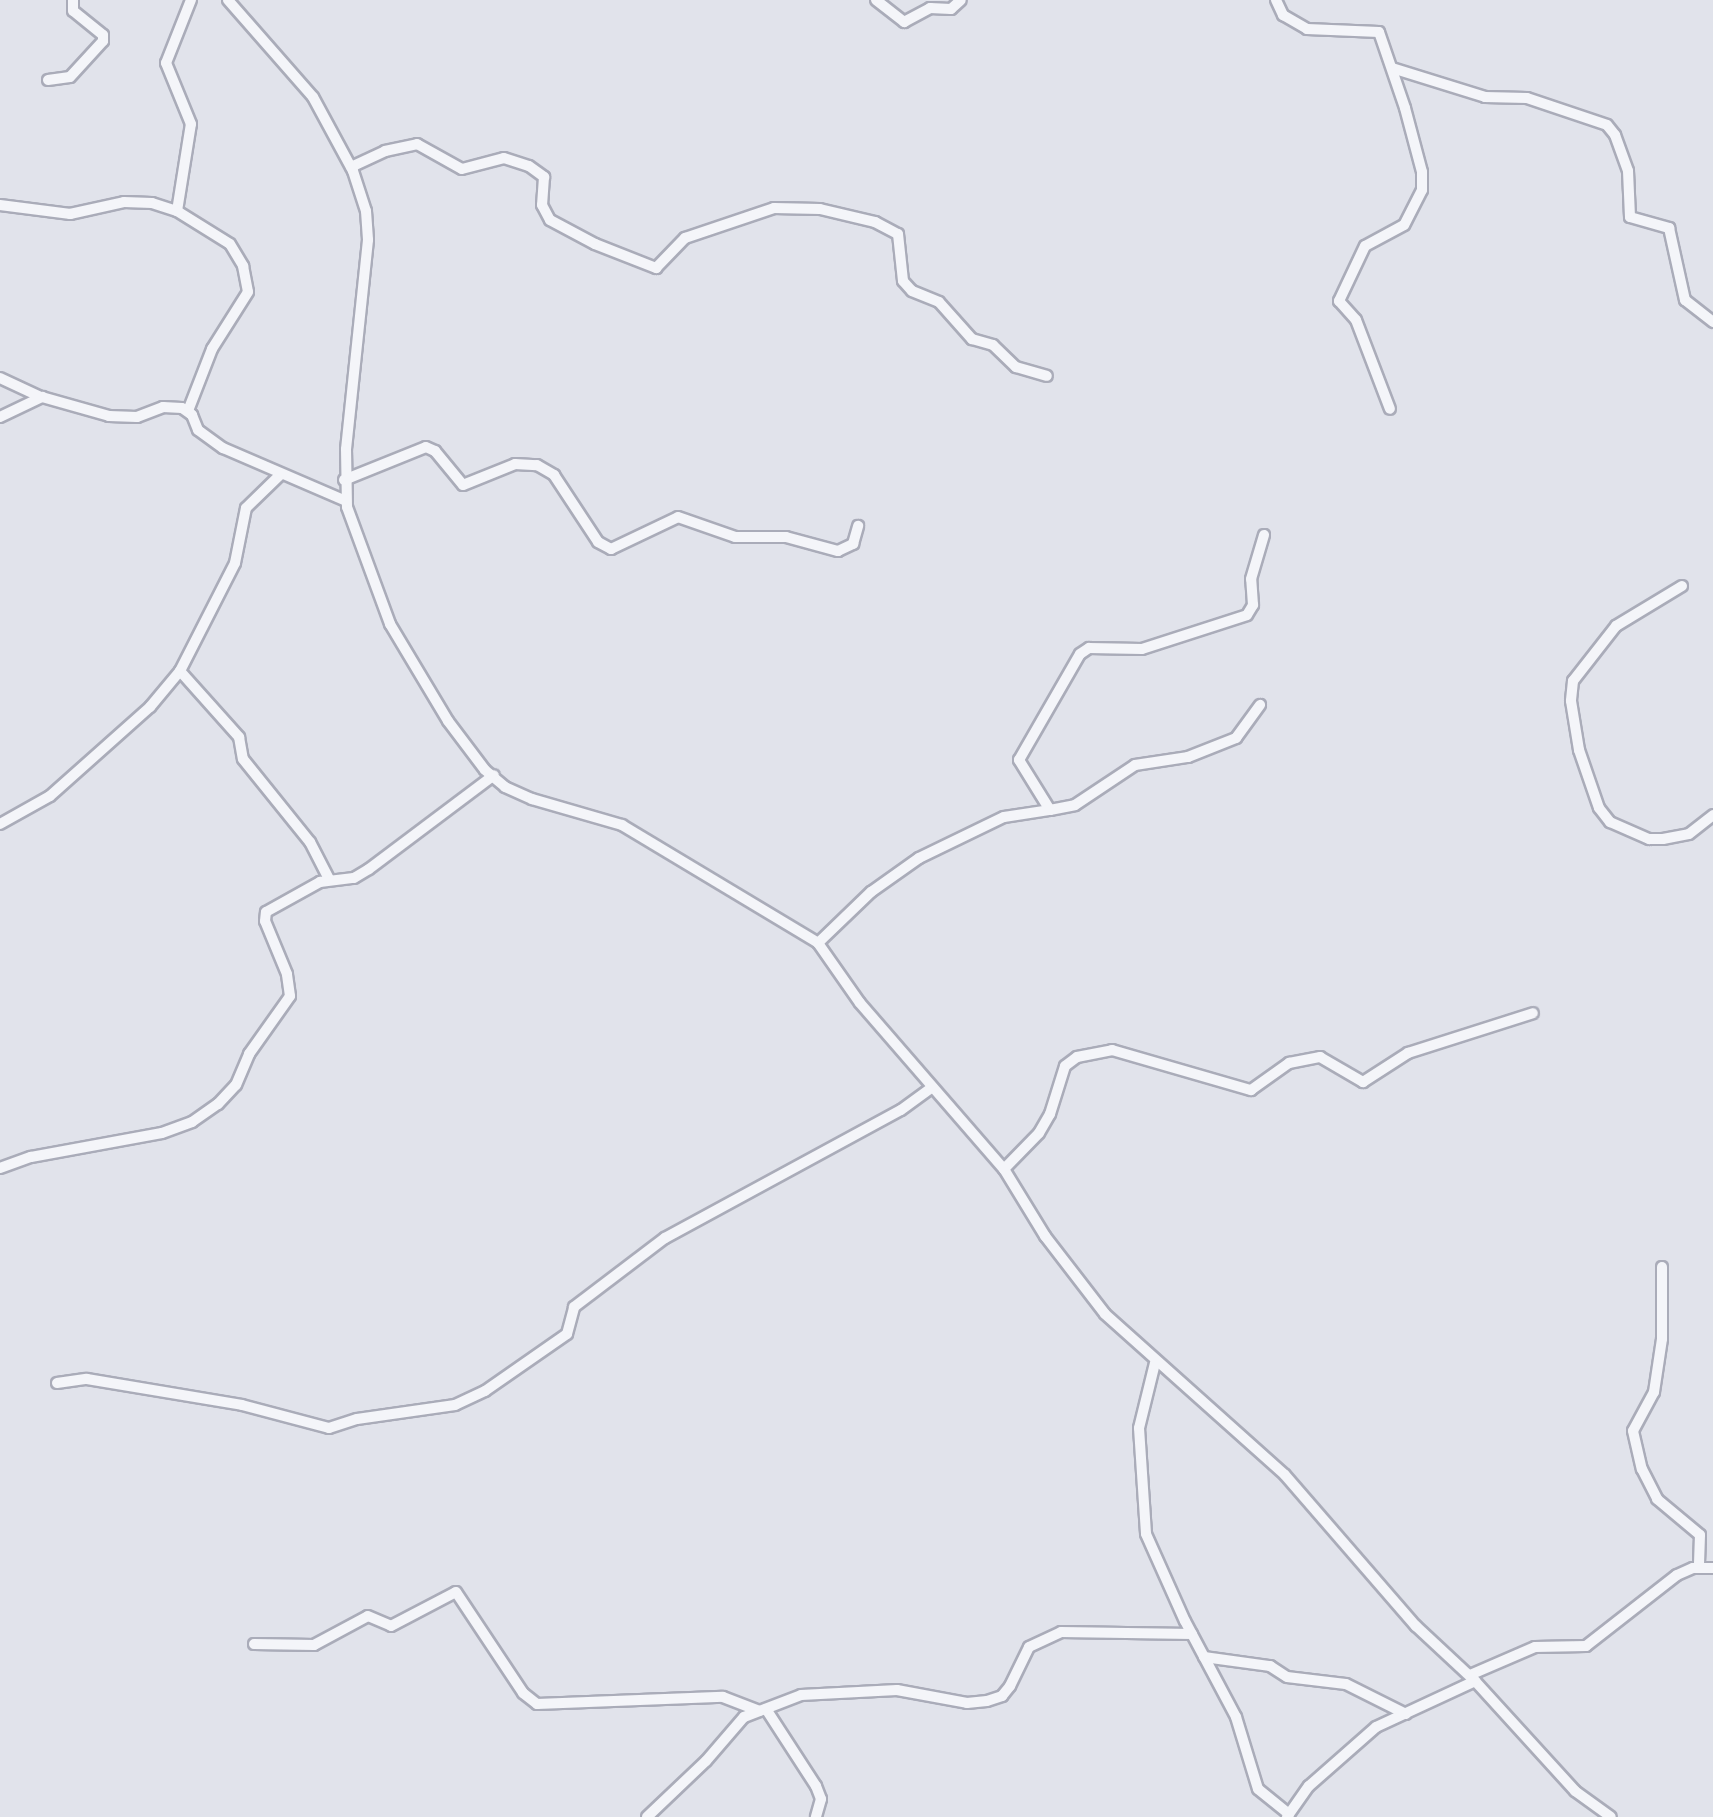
<!DOCTYPE html>
<style>
body{margin:0}
#map{position:relative;width:1713px;height:1817px;overflow:hidden;background:#e1e3eb;font-family:"Noto Sans",sans-serif}
div>[style]{position:absolute}
.roads{filter:drop-shadow(2px 0 #aaacb9) drop-shadow(-2px 0 #aaacb9) drop-shadow(0 2px #aaacb9) drop-shadow(0 -2px #aaacb9)}
.minor>*{height:10px;margin:-5px;padding:0 5px;transform-origin:5px;border-radius:5px;background:#f4f5f9}
span{translate:-50% -50%;white-space:nowrap;text-align:center;line-height:1.15;-webkit-text-stroke:8px #f1f2f8;paint-order:stroke}
</style>
<div id="map">
<div class="roads">
<div class="minor">
<i style="left:228px;top:0;width:129px;rotate:48.8deg"></i>
<i style="left:313px;top:97px;width:84px;rotate:61.6deg"></i>
<i style="left:353px;top:171px;width:42px;rotate:72deg"></i>
<i style="left:366px;top:211px;width:29px;rotate:86deg"></i>
<i style="left:368px;top:240px;width:210px;rotate:96deg"></i>
<i style="left:346px;top:449px;width:58px;rotate:89deg"></i>
<i style="left:347px;top:507px;width:125px;rotate:69.8deg"></i>
<i style="left:390px;top:624px;width:113px;rotate:59.1deg"></i>
<i style="left:448px;top:721px;width:61px;rotate:52.9deg"></i>
<i style="left:485px;top:770px;width:26px;rotate:40deg"></i>
<i style="left:505px;top:787px;width:30px;rotate:24deg"></i>
<i style="left:532px;top:799px;width:94px;rotate:16.1deg"></i>
<i style="left:622px;top:825px;width:229px;rotate:31deg"></i>
<i style="left:818px;top:943px;width:73px;rotate:55deg"></i>
<i style="left:860px;top:1003px;width:220px;rotate:49.1deg"></i>
<i style="left:1004px;top:1169px;width:79px;rotate:58.5deg"></i>
<i style="left:1045px;top:1236px;width:98px;rotate:52.4deg"></i>
<i style="left:1105px;top:1314px;width:241px;rotate:41.8deg"></i>
<i style="left:1285px;top:1475px;width:200px;rotate:49.1deg"></i>
<i style="left:1416px;top:1626px;width:81px;rotate:43deg"></i>
<i style="left:1475px;top:1681px;width:149px;rotate:47.7deg"></i>
<i style="left:1575px;top:1791px;width:44px;rotate:35.8deg"></i>
<i style="left:876px;top:0;width:36px;rotate:38deg"></i>
<i style="left:904px;top:22px;width:30px;rotate:-28deg"></i>
<i style="left:930px;top:8px;width:21px;rotate:3deg"></i>
<i style="left:951px;top:9px;width:13px;rotate:-42deg"></i>
<i style="left:1276px;top:0;width:17px;rotate:65deg"></i>
<i style="left:1283px;top:15px;width:28px;rotate:30deg"></i>
<i style="left:1307px;top:29px;width:72px;rotate:2.4deg"></i>
<i style="left:1379px;top:32px;width:80px;rotate:71.1deg"></i>
<i style="left:1405px;top:108px;width:66px;rotate:75.1deg"></i>
<i style="left:1422px;top:172px;width:18px;rotate:90deg"></i>
<i style="left:1422px;top:190px;width:39px;rotate:117deg"></i>
<i style="left:1404px;top:225px;width:44px;rotate:151.7deg"></i>
<i style="left:1365px;top:246px;width:61px;rotate:115.3deg"></i>
<i style="left:1339px;top:301px;width:25px;rotate:48deg"></i>
<i style="left:1356px;top:320px;width:95px;rotate:69.1deg"></i>
<i style="left:1392px;top:68px;width:97px;rotate:17.3deg"></i>
<i style="left:1485px;top:97px;width:42px;rotate:1.4deg"></i>
<i style="left:1527px;top:98px;width:84px;rotate:18.6deg"></i>
<i style="left:1607px;top:125px;width:13px;rotate:51deg"></i>
<i style="left:1615px;top:135px;width:38px;rotate:70deg"></i>
<i style="left:1628px;top:171px;width:46px;rotate:87.5deg"></i>
<i style="left:1630px;top:217px;width:41px;rotate:15.8deg"></i>
<i style="left:1669px;top:228px;width:74px;rotate:77.5deg"></i>
<i style="left:1685px;top:300px;width:36px;rotate:38deg"></i>
<i style="left:48px;top:80px;width:22px;rotate:-8deg"></i>
<i style="left:70px;top:77px;width:49px;rotate:-47.5deg"></i>
<i style="left:103px;top:41px;width:6px;rotate:-90deg"></i>
<i style="left:103px;top:35px;width:38px;rotate:-141deg"></i>
<i style="left:73px;top:11px;width:11px;rotate:-90deg"></i>
<i style="left:351px;top:167px;width:38px;rotate:-25deg"></i>
<i style="left:385px;top:151px;width:33px;rotate:-12deg"></i>
<i style="left:417px;top:144px;width:51px;rotate:29.1deg"></i>
<i style="left:462px;top:169px;width:43px;rotate:-14.7deg"></i>
<i style="left:504px;top:158px;width:26px;rotate:18deg"></i>
<i style="left:529px;top:166px;width:19px;rotate:36deg"></i>
<i style="left:544px;top:177px;width:28px;rotate:94deg"></i>
<i style="left:542px;top:205px;width:17px;rotate:62deg"></i>
<i style="left:550px;top:220px;width:51px;rotate:28.1deg"></i>
<i style="left:595px;top:244px;width:66px;rotate:21.5deg"></i>
<i style="left:656px;top:268px;width:42px;rotate:-46deg"></i>
<i style="left:685px;top:238px;width:94px;rotate:-18.6deg"></i>
<i style="left:774px;top:208px;width:46px;rotate:1.2deg"></i>
<i style="left:820px;top:209px;width:57px;rotate:13.3deg"></i>
<i style="left:875px;top:222px;width:26px;rotate:28deg"></i>
<i style="left:898px;top:234px;width:47px;rotate:83.9deg"></i>
<i style="left:903px;top:281px;width:13px;rotate:48deg"></i>
<i style="left:912px;top:291px;width:29px;rotate:22deg"></i>
<i style="left:939px;top:302px;width:50px;rotate:48.3deg"></i>
<i style="left:972px;top:339px;width:22px;rotate:16deg"></i>
<i style="left:993px;top:345px;width:32px;rotate:44deg"></i>
<i style="left:1016px;top:367px;width:32px;rotate:16deg"></i>
<i style="left:0;top:205px;width:71px;rotate:7.3deg"></i>
<i style="left:70px;top:214px;width:55px;rotate:-12.5deg"></i>
<i style="left:124px;top:202px;width:28px;rotate:2deg"></i>
<i style="left:152px;top:203px;width:26px;rotate:18deg"></i>
<i style="left:177px;top:211px;width:62px;rotate:31.9deg"></i>
<i style="left:230px;top:244px;width:26px;rotate:59deg"></i>
<i style="left:243px;top:266px;width:26px;rotate:79deg"></i>
<i style="left:248px;top:292px;width:67px;rotate:122.3deg"></i>
<i style="left:212px;top:349px;width:66px;rotate:111.2deg"></i>
<i style="left:188px;top:411px;width:6px;rotate:45deg"></i>
<i style="left:177px;top:211px;width:88px;rotate:-80.9deg"></i>
<i style="left:191px;top:124px;width:66px;rotate:-112.3deg"></i>
<i style="left:166px;top:63px;width:68px;rotate:-68.4deg"></i>
<i style="left:0;top:378px;width:45px;rotate:24.9deg"></i>
<i style="left:0;top:417px;width:47px;rotate:-25.5deg"></i>
<i style="left:42px;top:397px;width:70px;rotate:15.8deg"></i>
<i style="left:109px;top:416px;width:28px;rotate:2deg"></i>
<i style="left:137px;top:417px;width:28px;rotate:-21deg"></i>
<i style="left:163px;top:407px;width:19px;rotate:3deg"></i>
<i style="left:182px;top:408px;width:12px;rotate:35deg"></i>
<i style="left:192px;top:415px;width:16px;rotate:68deg"></i>
<i style="left:198px;top:430px;width:31px;rotate:36deg"></i>
<i style="left:223px;top:448px;width:134px;rotate:23.3deg"></i>
<i style="left:344px;top:480px;width:88px;rotate:-21.9deg"></i>
<i style="left:426px;top:447px;width:10px;rotate:24deg"></i>
<i style="left:435px;top:451px;width:44px;rotate:50.5deg"></i>
<i style="left:463px;top:485px;width:56px;rotate:-22deg"></i>
<i style="left:515px;top:464px;width:22px;rotate:3deg"></i>
<i style="left:537px;top:465px;width:20px;rotate:30deg"></i>
<i style="left:554px;top:475px;width:80px;rotate:56.7deg"></i>
<i style="left:598px;top:542px;width:15px;rotate:28deg"></i>
<i style="left:611px;top:549px;width:74px;rotate:-25.5deg"></i>
<i style="left:678px;top:517px;width:60px;rotate:19.3deg"></i>
<i style="left:735px;top:537px;width:51px"></i>
<i style="left:786px;top:537px;width:54px;rotate:15.1deg"></i>
<i style="left:838px;top:551px;width:17px;rotate:-25deg"></i>
<i style="left:853px;top:544px;width:19px;rotate:-74deg"></i>
<i style="left:1682px;top:586px;width:77px;rotate:148.8deg"></i>
<i style="left:1616px;top:626px;width:70px;rotate:128deg"></i>
<i style="left:1573px;top:681px;width:20px;rotate:96deg"></i>
<i style="left:1571px;top:701px;width:50px;rotate:80.7deg"></i>
<i style="left:1579px;top:750px;width:61px;rotate:71deg"></i>
<i style="left:1599px;top:808px;width:18px;rotate:52deg"></i>
<i style="left:1610px;top:822px;width:43px;rotate:23.6deg"></i>
<i style="left:1649px;top:839px;width:14px"></i>
<i style="left:1663px;top:839px;width:26px;rotate:-11deg"></i>
<i style="left:1689px;top:834px;width:31px;rotate:-38deg"></i>
<i style="left:180px;top:671px;width:89px;rotate:48.2deg"></i>
<i style="left:239px;top:737px;width:22px;rotate:80deg"></i>
<i style="left:243px;top:759px;width:107px;rotate:51.1deg"></i>
<i style="left:310px;top:842px;width:42px;rotate:62.8deg"></i>
<i style="left:1050px;top:810px;width:25px;rotate:-11deg"></i>
<i style="left:1075px;top:805px;width:72px;rotate:-33.7deg"></i>
<i style="left:1135px;top:765px;width:54px;rotate:-8.6deg"></i>
<i style="left:1188px;top:757px;width:52px;rotate:-21.6deg"></i>
<i style="left:1236px;top:738px;width:41px;rotate:-54deg"></i>
<i style="left:0;top:824px;width:57px;rotate:-29.2deg"></i>
<i style="left:50px;top:796px;width:134px;rotate:-41.7deg"></i>
<i style="left:150px;top:707px;width:47px;rotate:-50.2deg"></i>
<i style="left:180px;top:671px;width:121px;rotate:-63deg"></i>
<i style="left:235px;top:563px;width:56px;rotate:-78.7deg"></i>
<i style="left:246px;top:508px;width:49px;rotate:-44.2deg"></i>
<i style="left:818px;top:943px;width:74px;rotate:-43.9deg"></i>
<i style="left:871px;top:892px;width:59px;rotate:-35.3deg"></i>
<i style="left:919px;top:858px;width:94px;rotate:-25.8deg"></i>
<i style="left:1004px;top:817px;width:47px;rotate:-8.7deg"></i>
<i style="left:1050px;top:810px;width:59px;rotate:-121.8deg"></i>
<i style="left:1019px;top:760px;width:122px;rotate:-60.1deg"></i>
<i style="left:1080px;top:654px;width:11px;rotate:-34deg"></i>
<i style="left:1089px;top:648px;width:53px;rotate:1.1deg"></i>
<i style="left:1142px;top:649px;width:110px;rotate:-17.9deg"></i>
<i style="left:1247px;top:615px;width:12px;rotate:-59deg"></i>
<i style="left:1253px;top:605px;width:26px;rotate:-94deg"></i>
<i style="left:1251px;top:579px;width:46px;rotate:-73.5deg"></i>
<i style="left:0;top:1168px;width:33px;rotate:-20deg"></i>
<i style="left:31px;top:1157px;width:133px;rotate:-10.4deg"></i>
<i style="left:162px;top:1133px;width:32px;rotate:-20deg"></i>
<i style="left:192px;top:1122px;width:32px;rotate:-35deg"></i>
<i style="left:218px;top:1104px;width:26px;rotate:-47deg"></i>
<i style="left:236px;top:1085px;width:34px;rotate:-67deg"></i>
<i style="left:249px;top:1054px;width:71px;rotate:-54.7deg"></i>
<i style="left:290px;top:996px;width:22px;rotate:-98deg"></i>
<i style="left:287px;top:974px;width:57px;rotate:-112.5deg"></i>
<i style="left:265px;top:921px;width:9px;rotate:-84deg"></i>
<i style="left:266px;top:912px;width:62px;rotate:-29.1deg"></i>
<i style="left:320px;top:882px;width:34px;rotate:-7deg"></i>
<i style="left:354px;top:878px;width:17px;rotate:-31deg"></i>
<i style="left:369px;top:869px;width:156px;rotate:-36.9deg"></i>
<i style="left:1004px;top:1169px;width:50px;rotate:-45.8deg"></i>
<i style="left:1039px;top:1133px;width:22px;rotate:-60deg"></i>
<i style="left:1050px;top:1114px;width:50px;rotate:-72.6deg"></i>
<i style="left:1065px;top:1066px;width:15px;rotate:-37deg"></i>
<i style="left:1077px;top:1057px;width:36px;rotate:-11deg"></i>
<i style="left:1112px;top:1050px;width:145px;rotate:16.1deg"></i>
<i style="left:1251px;top:1090px;width:47px;rotate:-35.4deg"></i>
<i style="left:1289px;top:1063px;width:32px;rotate:-11deg"></i>
<i style="left:1320px;top:1057px;width:50px;rotate:30.2deg"></i>
<i style="left:1363px;top:1082px;width:54px;rotate:-32.8deg"></i>
<i style="left:1408px;top:1053px;width:131px;rotate:-17.7deg"></i>
<i style="left:1662px;top:1267px;width:72px;rotate:90deg"></i>
<i style="left:1662px;top:1339px;width:54px;rotate:98.6deg"></i>
<i style="left:1654px;top:1392px;width:44px;rotate:118.3deg"></i>
<i style="left:1633px;top:1431px;width:39px;rotate:77deg"></i>
<i style="left:1642px;top:1469px;width:34px;rotate:63deg"></i>
<i style="left:1657px;top:1499px;width:56px;rotate:39.9deg"></i>
<i style="left:1700px;top:1535px;width:33px;rotate:92deg"></i>
<i style="left:1155px;top:1363px;width:67px;rotate:103.8deg"></i>
<i style="left:1139px;top:1428px;width:106px;rotate:86.2deg"></i>
<i style="left:1146px;top:1534px;width:95px;rotate:65.9deg"></i>
<i style="left:1185px;top:1621px;width:109px;rotate:62deg"></i>
<i style="left:1236px;top:1717px;width:75px;rotate:73deg"></i>
<i style="left:1258px;top:1789px;width:40px;rotate:39deg"></i>
<i style="left:57px;top:1383px;width:30px;rotate:-8deg"></i>
<i style="left:87px;top:1379px;width:157px;rotate:9.5deg"></i>
<i style="left:242px;top:1405px;width:90px;rotate:14.8deg"></i>
<i style="left:329px;top:1428px;width:29px;rotate:-18deg"></i>
<i style="left:357px;top:1419px;width:99px;rotate:-8.1deg"></i>
<i style="left:455px;top:1405px;width:33px;rotate:-25deg"></i>
<i style="left:485px;top:1391px;width:100px;rotate:-34.8deg"></i>
<i style="left:567px;top:1334px;width:28px;rotate:-75deg"></i>
<i style="left:574px;top:1307px;width:114px;rotate:-37.2deg"></i>
<i style="left:665px;top:1238px;width:268px;rotate:-28.5deg"></i>
<i style="left:901px;top:1110px;width:39px;rotate:-36deg"></i>
<i style="left:254px;top:1644px;width:60px;rotate:1deg"></i>
<i style="left:314px;top:1645px;width:61px;rotate:-28.2deg"></i>
<i style="left:368px;top:1616px;width:25px;rotate:23deg"></i>
<i style="left:391px;top:1626px;width:73px;rotate:-27.6deg"></i>
<i style="left:456px;top:1592px;width:121px;rotate:56.4deg"></i>
<i style="left:523px;top:1693px;width:18px;rotate:38deg"></i>
<i style="left:537px;top:1704px;width:186px;rotate:-2.2deg"></i>
<i style="left:723px;top:1697px;width:39px;rotate:21deg"></i>
<i style="left:1204px;top:1657px;width:67px;rotate:7.8deg"></i>
<i style="left:1270px;top:1666px;width:20px;rotate:33deg"></i>
<i style="left:1287px;top:1677px;width:59px;rotate:6.8deg"></i>
<i style="left:1346px;top:1684px;width:67px;rotate:26.6deg"></i>
<i style="left:1470px;top:1675px;width:71px;rotate:-23.3deg"></i>
<i style="left:1535px;top:1647px;width:51px;rotate:-1.1deg"></i>
<i style="left:1586px;top:1646px;width:115px;rotate:-38deg"></i>
<i style="left:1677px;top:1575px;width:17px;rotate:-24deg"></i>
<i style="left:1693px;top:1568px;width:20px"></i>
<i style="left:766px;top:1709px;width:92px;rotate:57deg"></i>
<i style="left:816px;top:1786px;width:14px;rotate:69deg"></i>
<i style="left:821px;top:1799px;width:19px;rotate:106deg"></i>
<i style="left:647px;top:1817px;width:81px;rotate:-43.5deg"></i>
<i style="left:706px;top:1761px;width:58px;rotate:-49.2deg"></i>
<i style="left:744px;top:1717px;width:61px;rotate:-21.1deg"></i>
<i style="left:801px;top:1695px;width:96px;rotate:-3deg"></i>
<i style="left:897px;top:1690px;width:71px;rotate:10.5deg"></i>
<i style="left:967px;top:1703px;width:20px;rotate:-6deg"></i>
<i style="left:987px;top:1701px;width:16px;rotate:-18deg"></i>
<i style="left:1002px;top:1696px;width:13px;rotate:-51deg"></i>
<i style="left:1010px;top:1686px;width:43px;rotate:-64deg"></i>
<i style="left:1029px;top:1647px;width:35px;rotate:-25deg"></i>
<i style="left:1061px;top:1632px;width:131px;rotate:0.9deg"></i>
<i style="left:1287px;top:1817px;width:38px;rotate:-55deg"></i>
<i style="left:1309px;top:1786px;width:89px;rotate:-41.4deg"></i>
<i style="left:1376px;top:1727px;width:109px;rotate:-24.9deg"></i>
</div>
</div>
</div>
